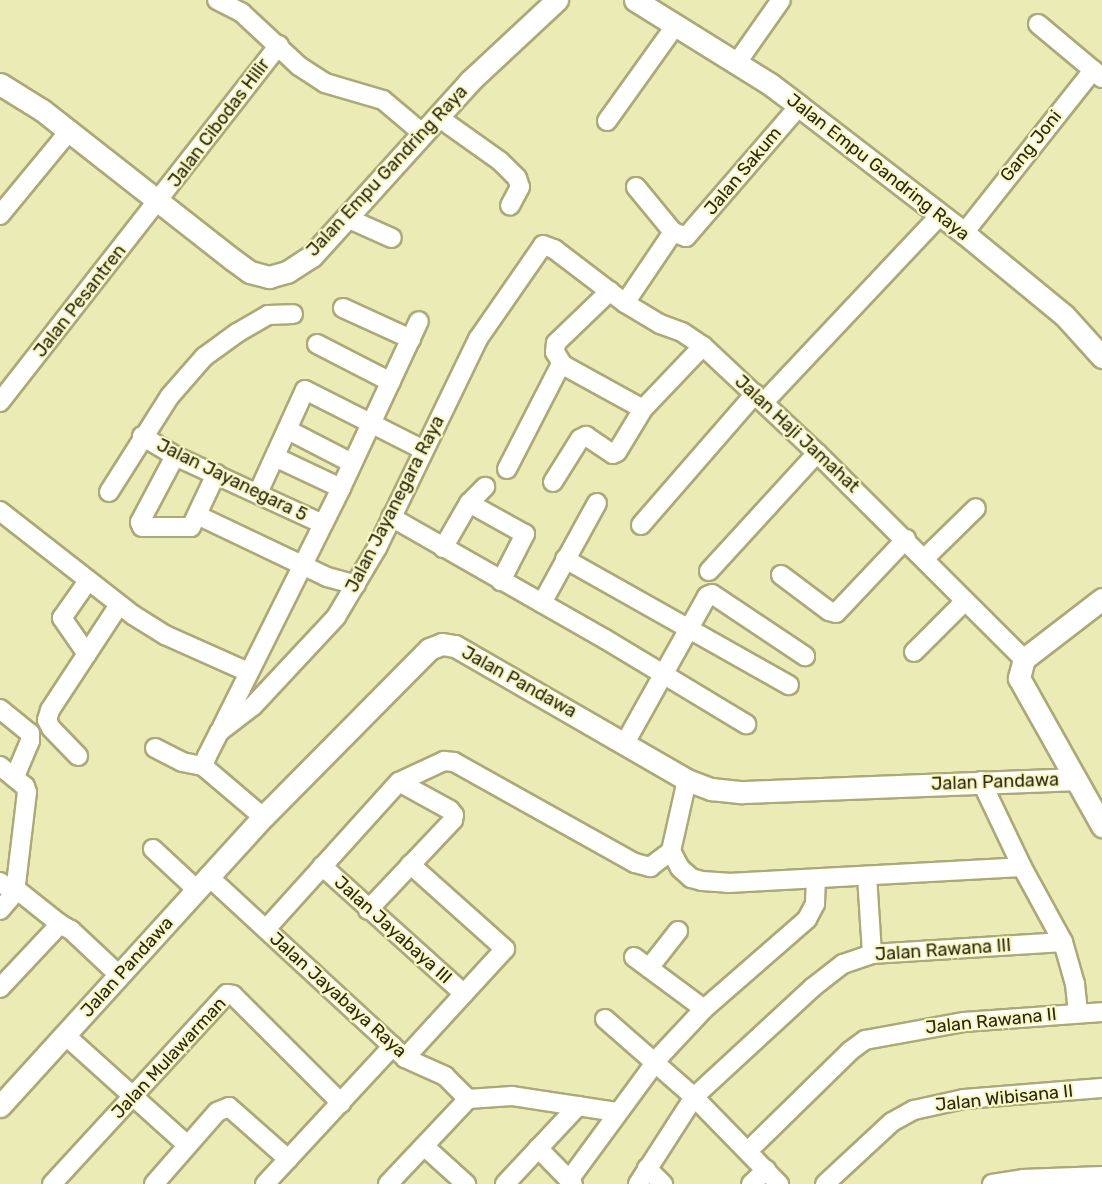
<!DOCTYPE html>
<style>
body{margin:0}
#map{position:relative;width:1102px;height:1184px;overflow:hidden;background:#ebebb6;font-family:Rubik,sans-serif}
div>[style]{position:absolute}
.roads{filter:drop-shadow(2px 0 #abaa77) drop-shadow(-2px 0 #abaa77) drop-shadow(0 2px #abaa77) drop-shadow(0 -2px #abaa77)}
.minor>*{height:18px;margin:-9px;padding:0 9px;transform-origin:9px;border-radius:9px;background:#fff}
.tertiary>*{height:21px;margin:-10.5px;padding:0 10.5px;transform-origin:10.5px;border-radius:10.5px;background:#fff}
span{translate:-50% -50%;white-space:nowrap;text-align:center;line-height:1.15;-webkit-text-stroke:4.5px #f9f8c3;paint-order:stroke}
.street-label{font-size:18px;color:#272712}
</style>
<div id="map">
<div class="roads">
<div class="minor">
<i style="left:217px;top:0;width:28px;rotate:27deg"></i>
<i style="left:242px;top:13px;width:78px;rotate:42.9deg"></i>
<i style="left:299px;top:66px;width:31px;rotate:33deg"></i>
<i style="left:325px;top:83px;width:60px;rotate:16.3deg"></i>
<i style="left:383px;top:100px;width:51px;rotate:40.2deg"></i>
<i style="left:1038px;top:24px;width:72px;rotate:39.9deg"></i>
<i style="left:736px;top:64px;width:78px;rotate:-54.9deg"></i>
<i style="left:438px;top:117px;width:76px;rotate:35.4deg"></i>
<i style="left:500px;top:161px;width:24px;rotate:45deg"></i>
<i style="left:517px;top:178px;width:9px;rotate:72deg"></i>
<i style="left:520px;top:187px;width:21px;rotate:118deg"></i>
<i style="left:607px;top:121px;width:117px;rotate:-54.4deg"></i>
<i style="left:636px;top:187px;width:58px;rotate:50.6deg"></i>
<i style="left:673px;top:232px;width:14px;rotate:21deg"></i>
<i style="left:686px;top:237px;width:173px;rotate:-49.2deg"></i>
<i style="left:0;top:215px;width:110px;rotate:-50.5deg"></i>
<i style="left:347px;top:218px;width:49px;rotate:24deg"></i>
<i style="left:964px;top:233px;width:208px;rotate:-51.6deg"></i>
<i style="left:1093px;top:70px;width:12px;rotate:42deg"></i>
<i style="left:625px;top:303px;width:86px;rotate:-55.9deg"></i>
<i style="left:343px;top:308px;width:75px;rotate:24.5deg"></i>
<i style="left:317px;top:344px;width:83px;rotate:27.2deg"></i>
<i style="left:563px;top:365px;width:15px;rotate:-122deg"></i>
<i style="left:555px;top:352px;width:9px;rotate:-84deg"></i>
<i style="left:556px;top:343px;width:75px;rotate:-43.9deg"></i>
<i style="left:0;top:402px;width:453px;rotate:-52deg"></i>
<i style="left:764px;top:402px;width:257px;rotate:-46.7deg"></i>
<i style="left:288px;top:430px;width:72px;rotate:27.3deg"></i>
<i style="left:142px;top:436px;width:39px;rotate:31deg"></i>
<i style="left:175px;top:456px;width:163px;rotate:24.7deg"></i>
<i style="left:175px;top:456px;width:75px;rotate:117.9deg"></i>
<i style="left:140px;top:522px;width:5px;rotate:68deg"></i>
<i style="left:142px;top:527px;width:49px"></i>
<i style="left:191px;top:527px;width:59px;rotate:-64.7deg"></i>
<i style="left:275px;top:457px;width:73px;rotate:25.2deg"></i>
<i style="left:507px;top:469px;width:116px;rotate:-62.8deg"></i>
<i style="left:560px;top:366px;width:3px;rotate:-18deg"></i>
<i style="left:563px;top:365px;width:91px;rotate:28.8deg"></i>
<i style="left:553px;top:482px;width:51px;rotate:-57.9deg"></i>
<i style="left:580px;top:439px;width:7px;rotate:-27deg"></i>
<i style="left:586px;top:436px;width:32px;rotate:34deg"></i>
<i style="left:613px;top:454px;width:4px;rotate:-27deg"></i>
<i style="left:617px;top:452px;width:50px;rotate:-58.8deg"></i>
<i style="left:643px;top:409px;width:87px;rotate:-46.4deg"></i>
<i style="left:109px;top:492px;width:114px;rotate:-57.6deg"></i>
<i style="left:170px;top:396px;width:52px;rotate:-48.9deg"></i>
<i style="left:204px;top:357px;width:41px;rotate:-36deg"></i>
<i style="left:237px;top:333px;width:36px;rotate:-30deg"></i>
<i style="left:268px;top:315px;width:25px;rotate:-2deg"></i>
<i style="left:258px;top:493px;width:113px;rotate:-65.5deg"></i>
<i style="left:305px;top:390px;width:133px;rotate:26.8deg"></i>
<i style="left:469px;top:503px;width:64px;rotate:29deg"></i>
<i style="left:525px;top:534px;width:53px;rotate:117.1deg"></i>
<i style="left:0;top:511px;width:169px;rotate:38deg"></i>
<i style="left:133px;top:615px;width:38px;rotate:32deg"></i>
<i style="left:165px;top:635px;width:91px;rotate:24deg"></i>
<i style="left:197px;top:515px;width:144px;rotate:25.5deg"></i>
<i style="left:327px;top:577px;width:30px;rotate:15deg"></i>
<i style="left:391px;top:517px;width:246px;rotate:29.7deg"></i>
<i style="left:605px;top:639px;width:165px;rotate:31.1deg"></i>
<i style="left:641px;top:525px;width:174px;rotate:-49deg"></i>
<i style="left:443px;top:548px;width:52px;rotate:-60deg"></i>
<i style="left:469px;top:503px;width:23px;rotate:-45deg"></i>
<i style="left:925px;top:558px;width:71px;rotate:-44.4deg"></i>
<i style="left:565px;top:559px;width:257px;rotate:29.4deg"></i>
<i style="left:709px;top:571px;width:160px;rotate:-47.5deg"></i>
<i style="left:781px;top:575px;width:60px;rotate:36.9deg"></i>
<i style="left:829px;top:611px;width:7px;rotate:16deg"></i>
<i style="left:836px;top:613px;width:102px;rotate:-46.6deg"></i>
<i style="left:542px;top:603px;width:114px;rotate:-61.2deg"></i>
<i style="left:914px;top:652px;width:72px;rotate:-45deg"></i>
<i style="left:87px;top:654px;width:44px;rotate:-124.8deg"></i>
<i style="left:62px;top:618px;width:45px;rotate:-54.9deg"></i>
<i style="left:0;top:709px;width:38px;rotate:39deg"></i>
<i style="left:30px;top:733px;width:8px;rotate:90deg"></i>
<i style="left:30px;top:741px;width:39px;rotate:113deg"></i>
<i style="left:222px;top:727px;width:267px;rotate:-63.5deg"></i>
<i style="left:341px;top:488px;width:184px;rotate:-65deg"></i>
<i style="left:625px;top:743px;width:168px;rotate:-60.8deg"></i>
<i style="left:707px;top:596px;width:5px;rotate:-22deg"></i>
<i style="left:712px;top:594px;width:112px;rotate:33.7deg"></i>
<i style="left:155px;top:748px;width:30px;rotate:27deg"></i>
<i style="left:182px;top:762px;width:21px;rotate:11deg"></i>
<i style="left:78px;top:756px;width:39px;rotate:-134deg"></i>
<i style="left:51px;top:728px;width:9px;rotate:-117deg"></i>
<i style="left:47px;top:720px;width:10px;rotate:-73deg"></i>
<i style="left:50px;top:710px;width:126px;rotate:-56.7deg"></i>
<i style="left:0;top:766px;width:32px;rotate:39deg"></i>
<i style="left:25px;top:786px;width:6px;rotate:72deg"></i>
<i style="left:27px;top:792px;width:102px;rotate:96.8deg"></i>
<i style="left:687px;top:780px;width:73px;rotate:102.7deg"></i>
<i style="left:671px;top:851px;width:19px;rotate:62deg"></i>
<i style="left:680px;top:868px;width:15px;rotate:42deg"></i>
<i style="left:691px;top:878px;width:11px;rotate:15deg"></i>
<i style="left:702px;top:881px;width:26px;rotate:4deg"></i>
<i style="left:728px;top:883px;width:294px;rotate:-3.1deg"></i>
<i style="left:981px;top:781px;width:95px;rotate:64.5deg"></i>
<i style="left:1022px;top:867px;width:85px;rotate:61.3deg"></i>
<i style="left:1063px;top:942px;width:44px;rotate:74.1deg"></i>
<i style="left:1075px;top:984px;width:28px;rotate:84deg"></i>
<i style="left:263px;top:817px;width:79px;rotate:-139.6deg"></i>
<i style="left:203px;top:766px;width:11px;rotate:-68deg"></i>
<i style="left:207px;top:756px;width:27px;rotate:-63deg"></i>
<i style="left:219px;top:732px;width:43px;rotate:-37.4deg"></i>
<i style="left:253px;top:706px;width:122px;rotate:-47deg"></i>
<i style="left:336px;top:617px;width:80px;rotate:-59.3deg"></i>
<i style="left:377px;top:548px;width:232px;rotate:-64.2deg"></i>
<i style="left:478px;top:339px;width:114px;rotate:-55.3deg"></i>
<i style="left:543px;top:245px;width:12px;rotate:20deg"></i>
<i style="left:554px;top:249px;width:89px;rotate:37.3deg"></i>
<i style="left:625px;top:303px;width:41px;rotate:31deg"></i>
<i style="left:660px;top:324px;width:23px;rotate:20deg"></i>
<i style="left:682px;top:332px;width:25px;rotate:34deg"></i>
<i style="left:703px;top:346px;width:156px;rotate:43.2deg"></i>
<i style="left:817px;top:453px;width:292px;rotate:44.9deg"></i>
<i style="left:153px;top:849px;width:60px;rotate:43deg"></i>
<i style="left:322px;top:866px;width:191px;rotate:42deg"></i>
<i style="left:208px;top:876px;width:268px;rotate:42.7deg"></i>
<i style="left:405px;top:1058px;width:44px;rotate:24.2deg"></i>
<i style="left:445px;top:1076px;width:33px;rotate:45deg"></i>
<i style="left:867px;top:876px;width:78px;rotate:86.3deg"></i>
<i style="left:0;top:882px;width:19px;rotate:36deg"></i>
<i style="left:16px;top:889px;width:56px;rotate:38.5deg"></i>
<i style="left:0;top:910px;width:23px;rotate:-49deg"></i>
<i style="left:368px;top:910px;width:124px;rotate:-46.6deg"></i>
<i style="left:453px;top:820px;width:5px;rotate:-79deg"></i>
<i style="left:454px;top:815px;width:6px;rotate:-129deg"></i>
<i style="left:450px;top:810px;width:58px;rotate:-151.2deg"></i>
<i style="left:266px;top:929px;width:198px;rotate:-47.9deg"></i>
<i style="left:399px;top:782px;width:50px;rotate:-25deg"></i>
<i style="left:444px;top:761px;width:10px;rotate:6deg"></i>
<i style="left:454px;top:762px;width:207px;rotate:29.2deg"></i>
<i style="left:635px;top:863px;width:16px;rotate:15deg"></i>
<i style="left:650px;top:867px;width:26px;rotate:-37deg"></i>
<i style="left:634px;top:957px;width:87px;rotate:36.6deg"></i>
<i style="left:649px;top:968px;width:47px;rotate:-51.9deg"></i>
<i style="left:0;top:988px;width:88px;rotate:-46.8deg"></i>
<i style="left:60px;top:924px;width:13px;rotate:29deg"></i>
<i style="left:71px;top:930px;width:67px;rotate:43.2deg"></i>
<i style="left:605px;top:1019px;width:118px;rotate:41.2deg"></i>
<i style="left:694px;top:1097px;width:122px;rotate:45.7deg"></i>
<i style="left:65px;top:1035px;width:164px;rotate:42deg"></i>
<i style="left:405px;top:1058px;width:148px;rotate:-47.5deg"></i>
<i style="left:505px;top:949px;width:127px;rotate:-138.2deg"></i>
<i style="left:468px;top:1099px;width:44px;rotate:-3.9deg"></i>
<i style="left:512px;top:1096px;width:105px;rotate:8.7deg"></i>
<i style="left:424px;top:1146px;width:57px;rotate:42.1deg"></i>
<i style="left:538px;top:1148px;width:50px;rotate:45.8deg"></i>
<i style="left:748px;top:1151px;width:143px;rotate:-44.4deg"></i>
<i style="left:850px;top:1051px;width:19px;rotate:-36deg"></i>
<i style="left:865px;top:1040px;width:101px;rotate:-10.3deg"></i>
<i style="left:964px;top:1022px;width:138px;rotate:-4.1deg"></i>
<i style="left:647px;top:1168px;width:23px;rotate:45deg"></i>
<i style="left:569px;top:1180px;width:154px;rotate:-53.7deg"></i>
<i style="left:660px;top:1056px;width:64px;rotate:-46.9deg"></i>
<i style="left:704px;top:1009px;width:137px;rotate:-41.1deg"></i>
<i style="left:807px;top:919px;width:17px;rotate:-62deg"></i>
<i style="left:815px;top:904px;width:25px;rotate:-88deg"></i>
<i style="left:52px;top:1184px;width:258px;rotate:-47.4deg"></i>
<i style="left:227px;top:994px;width:6px;rotate:9deg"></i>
<i style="left:233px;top:995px;width:153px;rotate:45deg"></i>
<i style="left:154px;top:1184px;width:96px;rotate:-48.8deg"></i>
<i style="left:217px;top:1112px;width:13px;rotate:-23deg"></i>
<i style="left:229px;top:1107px;width:79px;rotate:41.4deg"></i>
<i style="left:265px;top:1184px;width:188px;rotate:-47.2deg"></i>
<i style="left:388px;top:1184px;width:117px;rotate:-46.7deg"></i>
<i style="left:505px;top:1184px;width:107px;rotate:-46.9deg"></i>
<i style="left:638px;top:1184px;width:103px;rotate:-57.2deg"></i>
<i style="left:694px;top:1097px;width:161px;rotate:-42.7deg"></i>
<i style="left:812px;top:988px;width:39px;rotate:-38deg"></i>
<i style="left:843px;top:964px;width:31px;rotate:-19deg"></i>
<i style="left:872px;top:954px;width:191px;rotate:-3.6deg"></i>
<i style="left:751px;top:1184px;width:21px;rotate:-43deg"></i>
<i style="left:825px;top:1184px;width:91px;rotate:-42.8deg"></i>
<i style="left:892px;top:1122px;width:25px;rotate:-29deg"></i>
<i style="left:914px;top:1110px;width:51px;rotate:-12.4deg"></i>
<i style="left:964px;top:1099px;width:138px;rotate:-4.6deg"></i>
<i style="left:992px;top:1184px;width:31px;rotate:-9deg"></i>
<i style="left:1023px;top:1179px;width:79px;rotate:-2.2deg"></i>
</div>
<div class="tertiary">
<i style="left:635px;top:0;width:159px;rotate:31.9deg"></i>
<i style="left:770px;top:84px;width:36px;rotate:37deg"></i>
<i style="left:799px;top:106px;width:208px;rotate:37.6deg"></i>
<i style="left:964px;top:233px;width:129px;rotate:39.4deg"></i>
<i style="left:1064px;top:315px;width:57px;rotate:47.9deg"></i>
<i style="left:0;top:84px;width:49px;rotate:31.8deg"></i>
<i style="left:42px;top:110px;width:241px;rotate:38.1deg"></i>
<i style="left:232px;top:259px;width:22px;rotate:36deg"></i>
<i style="left:250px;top:272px;width:20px;rotate:15deg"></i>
<i style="left:269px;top:277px;width:19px;rotate:-16deg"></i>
<i style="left:287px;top:272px;width:30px;rotate:-33deg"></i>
<i style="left:312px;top:256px;width:236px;rotate:-47.9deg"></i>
<i style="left:470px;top:81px;width:119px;rotate:-43deg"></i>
<i style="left:1102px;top:599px;width:98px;rotate:142.4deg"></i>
<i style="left:1024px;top:659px;width:20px;rotate:105deg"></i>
<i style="left:1019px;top:678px;width:170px;rotate:60.7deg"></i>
<i style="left:0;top:1106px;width:391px;rotate:-47.7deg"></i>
<i style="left:263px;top:817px;width:236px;rotate:-45.3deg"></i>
<i style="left:429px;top:649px;width:14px;rotate:-21deg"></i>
<i style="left:442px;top:644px;width:13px;rotate:9deg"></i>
<i style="left:455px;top:646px;width:268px;rotate:30deg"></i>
<i style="left:687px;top:780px;width:26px;rotate:21deg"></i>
<i style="left:711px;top:789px;width:31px;rotate:6deg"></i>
<i style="left:742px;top:792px;width:333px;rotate:-2.2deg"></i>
</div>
</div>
<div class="street-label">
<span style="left:219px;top:123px;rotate:-53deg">Jalan Cibodas Hilir</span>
<span style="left:1031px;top:146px;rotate:-51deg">Gang Joni</span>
<span style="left:878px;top:167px;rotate:38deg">Jalan Empu Gandring Raya</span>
<span style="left:387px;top:171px;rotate:-47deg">Jalan Empu Gandring Raya</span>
<span style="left:743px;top:171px;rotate:-50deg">Jalan Sakum</span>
<span style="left:80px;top:301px;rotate:-52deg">Jalan Pesantren</span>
<span style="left:797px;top:434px;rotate:43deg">Jalan Haji Jamahat</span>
<span style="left:232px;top:480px;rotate:26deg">Jalan Jayanegara 5</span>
<span style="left:395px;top:504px;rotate:-63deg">Jalan Jayanegara Raya</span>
<span style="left:519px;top:682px;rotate:29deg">Jalan Pandawa</span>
<span style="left:995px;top:782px;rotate:-2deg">Jalan Pandawa</span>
<span style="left:393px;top:930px;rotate:42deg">Jalan Jayabaya III</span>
<span style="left:943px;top:950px;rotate:-4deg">Jalan Rawana III</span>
<span style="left:127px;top:967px;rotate:-48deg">Jalan Pandawa</span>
<span style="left:338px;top:995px;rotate:42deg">Jalan Jayabaya Raya</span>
<span style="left:991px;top:1021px;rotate:-6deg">Jalan Rawana II</span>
<span style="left:169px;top:1058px;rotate:-47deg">Jalan Mulawarman</span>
<span style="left:1004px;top:1098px;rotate:-6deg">Jalan Wibisana II</span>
</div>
</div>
